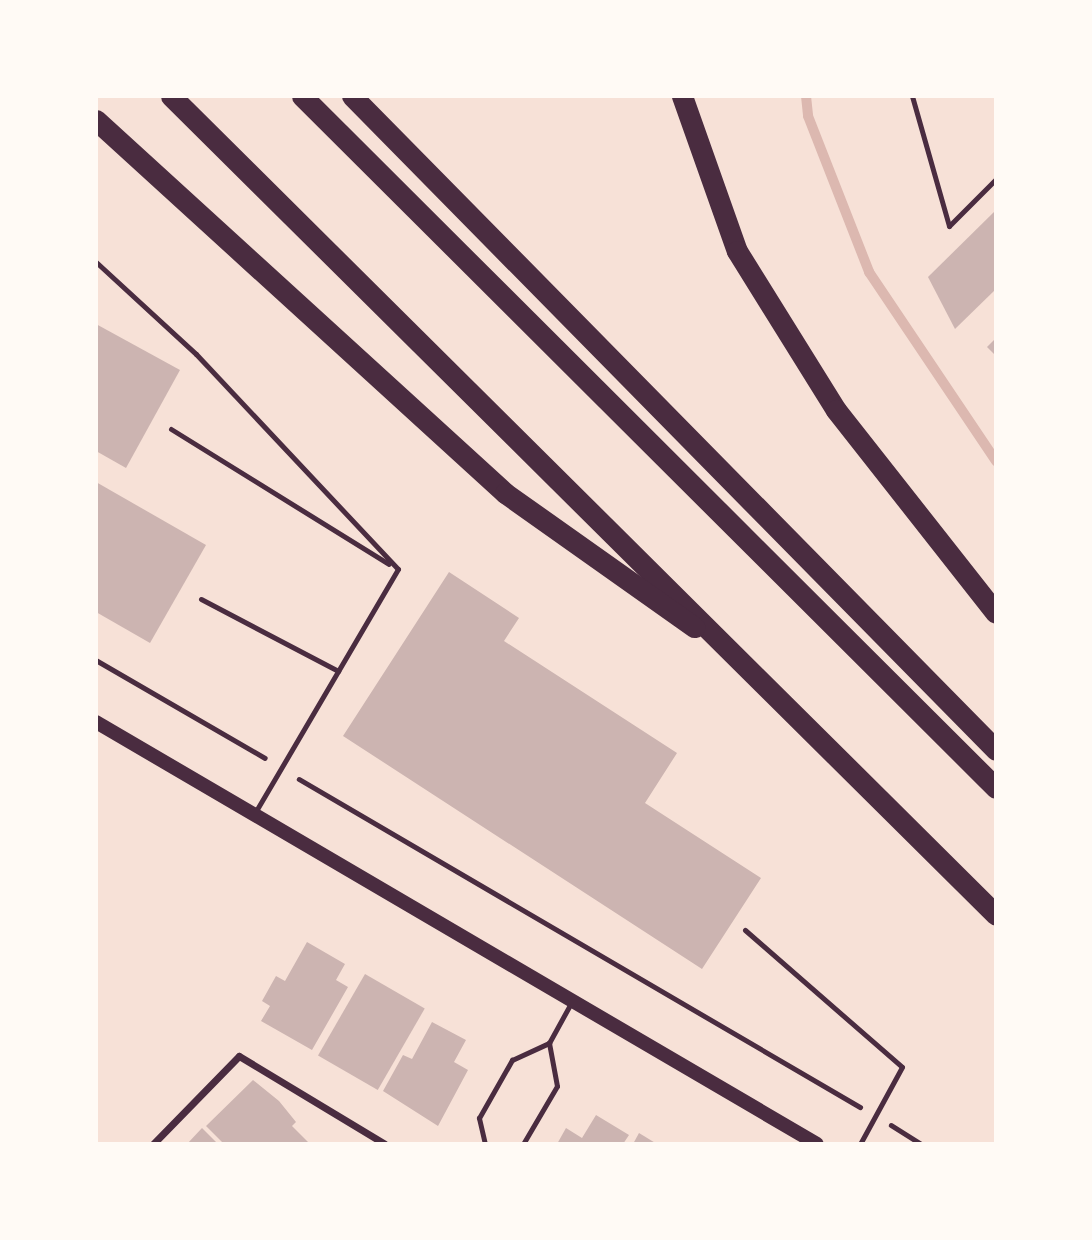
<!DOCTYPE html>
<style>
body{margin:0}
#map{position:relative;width:1092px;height:1240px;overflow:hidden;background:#f7e1d7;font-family:"Sofia Sans Condensed",sans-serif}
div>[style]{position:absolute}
.stream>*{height:10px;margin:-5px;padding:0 5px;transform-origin:5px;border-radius:5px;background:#dcb8b0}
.building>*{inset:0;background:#ccb4b1;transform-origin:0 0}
.path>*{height:4.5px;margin:-2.25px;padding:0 2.25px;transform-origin:2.25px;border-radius:2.25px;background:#4a2c40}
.service>*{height:5px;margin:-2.5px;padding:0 2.5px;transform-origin:2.5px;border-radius:2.5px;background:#4a2c40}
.minor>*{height:7px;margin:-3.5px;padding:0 3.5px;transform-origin:3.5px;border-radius:3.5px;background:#4a2c40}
.secondary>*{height:14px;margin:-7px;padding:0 7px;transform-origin:7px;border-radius:7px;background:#4a2c40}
.motorway>*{height:21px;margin:-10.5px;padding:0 10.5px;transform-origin:10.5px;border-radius:10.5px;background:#4a2c40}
span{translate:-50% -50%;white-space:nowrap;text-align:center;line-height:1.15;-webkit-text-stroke:5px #fffaf5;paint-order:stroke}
.frame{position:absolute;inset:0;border:98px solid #fffaf5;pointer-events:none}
</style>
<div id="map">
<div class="stream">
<i style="left:806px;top:96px;width:20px;rotate:84deg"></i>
<i style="left:808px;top:116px;width:168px;rotate:68.6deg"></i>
<i style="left:869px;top:272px;width:228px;rotate:56.1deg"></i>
</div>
<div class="building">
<i style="clip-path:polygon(996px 210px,996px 289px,955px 329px,928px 277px)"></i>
<i style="clip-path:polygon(96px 324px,180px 370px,126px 468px,96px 451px)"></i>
<i style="clip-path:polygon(996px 338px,996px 356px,987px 347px)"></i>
<i style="clip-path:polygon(96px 482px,206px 545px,150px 643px,96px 612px)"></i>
<i style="clip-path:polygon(449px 572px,519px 618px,504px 641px,677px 753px,645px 803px,761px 878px,702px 969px,343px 736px)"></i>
<i style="clip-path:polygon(307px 942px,345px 964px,336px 980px,348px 987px,312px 1050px,261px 1021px,270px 1006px,262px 1001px,276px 976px,285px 981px)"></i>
<i style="left:365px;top:974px;width:69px;height:94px;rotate:30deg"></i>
<i style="clip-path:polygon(432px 1022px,466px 1040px,454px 1062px,468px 1070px,438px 1126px,383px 1091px,403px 1055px,412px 1059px)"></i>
<i style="clip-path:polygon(253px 1080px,279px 1101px,296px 1122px,292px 1126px,310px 1144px,224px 1144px,206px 1126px)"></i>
<i style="clip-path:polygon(596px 1115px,629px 1135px,623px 1144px,557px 1144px,566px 1128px,582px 1138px)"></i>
<i style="clip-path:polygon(202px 1128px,218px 1144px,187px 1144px)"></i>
<i style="clip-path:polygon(639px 1133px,657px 1144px,633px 1144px)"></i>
</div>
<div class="path">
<i style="left:96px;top:660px;width:195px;rotate:30.1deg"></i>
<i style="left:299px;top:779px;width:650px;rotate:30.31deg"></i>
<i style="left:891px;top:1125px;width:36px;rotate:32deg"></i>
</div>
<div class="service">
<i style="left:912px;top:96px;width:135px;rotate:74.1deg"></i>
<i style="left:949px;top:226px;width:66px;rotate:-45deg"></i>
<i style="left:96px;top:262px;width:136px;rotate:42.6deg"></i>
<i style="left:196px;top:354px;width:295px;rotate:46.8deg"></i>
<i style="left:398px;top:569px;width:283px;rotate:120.4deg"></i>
<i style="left:171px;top:429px;width:256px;rotate:31.8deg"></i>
<i style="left:201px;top:599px;width:155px;rotate:27.7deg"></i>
<i style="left:745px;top:930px;width:208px;rotate:41.1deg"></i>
<i style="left:902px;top:1067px;width:88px;rotate:118.6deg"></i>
<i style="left:485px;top:1144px;width:27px;rotate:-103deg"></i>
<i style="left:479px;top:1118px;width:67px;rotate:-60.4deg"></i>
<i style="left:512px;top:1060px;width:41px;rotate:-24.7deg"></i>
<i style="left:549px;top:1043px;width:46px;rotate:-61.2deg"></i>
<i style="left:523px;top:1144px;width:67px;rotate:-59.6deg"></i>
<i style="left:557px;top:1086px;width:44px;rotate:-100.5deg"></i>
</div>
<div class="minor">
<i style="left:153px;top:1144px;width:123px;rotate:-45.7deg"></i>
<i style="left:239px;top:1056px;width:170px;rotate:31.1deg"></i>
</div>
<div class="secondary">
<i style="left:96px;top:722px;width:835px;rotate:30.34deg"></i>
</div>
<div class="motorway">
<i style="left:171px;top:96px;width:1162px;rotate:44.79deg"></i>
<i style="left:302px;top:96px;width:980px;rotate:44.92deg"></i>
<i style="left:352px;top:96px;width:918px;rotate:45.44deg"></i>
<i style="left:682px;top:96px;width:164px;rotate:70.5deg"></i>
<i style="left:737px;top:251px;width:187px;rotate:58.1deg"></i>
<i style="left:836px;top:410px;width:258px;rotate:51.8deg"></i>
<i style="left:96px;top:120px;width:554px;rotate:42.36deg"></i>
<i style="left:505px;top:493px;width:232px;rotate:35.3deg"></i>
</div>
<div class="frame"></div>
</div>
